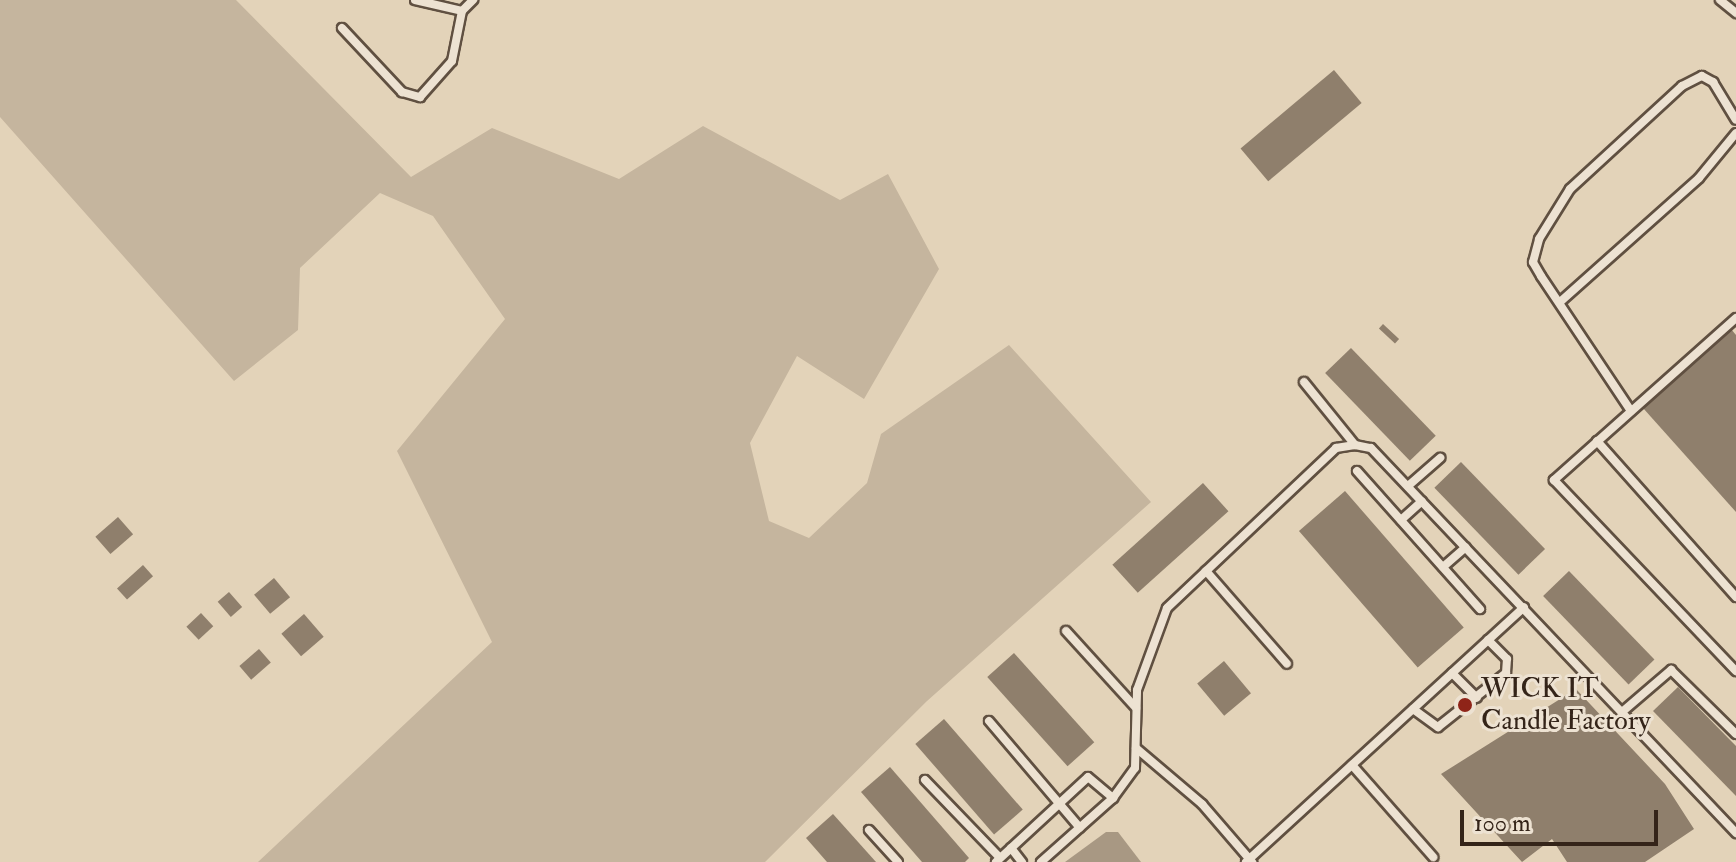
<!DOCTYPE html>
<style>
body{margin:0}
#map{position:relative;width:1736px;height:862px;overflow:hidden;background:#e3d3b9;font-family:"IM FELL Double Pica",serif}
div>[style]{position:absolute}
.green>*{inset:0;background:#c5b59e}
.water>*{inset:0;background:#a89883}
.building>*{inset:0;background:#8f7f6c;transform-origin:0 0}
.roads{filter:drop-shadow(2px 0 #605041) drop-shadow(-2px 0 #605041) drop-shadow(0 2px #605041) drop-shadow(0 -2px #605041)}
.service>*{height:8px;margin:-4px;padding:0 4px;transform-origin:4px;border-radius:4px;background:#ede2d2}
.dots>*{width:22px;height:22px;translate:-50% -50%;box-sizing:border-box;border:4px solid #ede2d2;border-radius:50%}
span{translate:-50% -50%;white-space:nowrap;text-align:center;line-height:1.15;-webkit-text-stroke:6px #ede2d2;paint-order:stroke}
.poi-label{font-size:28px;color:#342419}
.left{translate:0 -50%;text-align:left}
.scale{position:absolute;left:1460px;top:810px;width:198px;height:36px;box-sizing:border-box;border:4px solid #342419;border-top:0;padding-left:10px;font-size:24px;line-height:28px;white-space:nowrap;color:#342419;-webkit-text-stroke:6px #ede2d2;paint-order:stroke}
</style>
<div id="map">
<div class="green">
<i style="clip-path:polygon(0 0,236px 0,411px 177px,492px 128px,619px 179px,703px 126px,840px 200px,888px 174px,939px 269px,864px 399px,797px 356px,750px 443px,769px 521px,809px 538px,867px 483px,881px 434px,1009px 345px,1151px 502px,927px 701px,765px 862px,258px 862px,492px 642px,397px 451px,505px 319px,433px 216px,380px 193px,300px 268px,298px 330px,234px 381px,0 117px)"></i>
</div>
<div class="water">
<i style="clip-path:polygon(1106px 832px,1118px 832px,1141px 862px,1065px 862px)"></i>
</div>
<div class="building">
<i style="left:1334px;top:70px;width:43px;height:122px;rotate:50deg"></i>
<i style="left:1383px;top:324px;width:22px;height:6px;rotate:43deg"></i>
<i style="clip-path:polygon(1731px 329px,1736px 335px,1736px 512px,1643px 408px)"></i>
<i style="left:1351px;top:348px;width:122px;height:36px;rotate:46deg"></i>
<i style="left:1461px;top:462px;width:121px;height:37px;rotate:46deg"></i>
<i style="left:1203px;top:483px;width:38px;height:122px;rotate:48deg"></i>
<i style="left:1345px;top:491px;width:181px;height:61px;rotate:49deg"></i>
<i style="left:118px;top:517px;width:23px;height:30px;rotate:49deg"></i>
<i style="left:143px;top:565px;width:15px;height:35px;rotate:48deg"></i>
<i style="left:1569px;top:571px;width:123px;height:36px;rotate:46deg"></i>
<i style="left:274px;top:578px;width:25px;height:26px;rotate:50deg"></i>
<i style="left:229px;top:592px;width:20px;height:15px;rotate:49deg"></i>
<i style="left:201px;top:613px;width:18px;height:20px;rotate:47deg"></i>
<i style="left:304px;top:614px;width:30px;height:30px;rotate:49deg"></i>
<i style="left:259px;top:649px;width:18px;height:26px;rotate:49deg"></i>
<i style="left:1014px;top:653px;width:120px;height:36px;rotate:48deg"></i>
<i style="left:1224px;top:661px;width:42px;height:35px;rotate:50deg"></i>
<i style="clip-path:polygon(1678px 687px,1736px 746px,1736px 796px,1653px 711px)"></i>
<i style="clip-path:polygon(1576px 689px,1665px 784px,1694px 829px,1645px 862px,1567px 862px,1552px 839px,1522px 862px,1441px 774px)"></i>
<i style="left:944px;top:719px;width:120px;height:38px;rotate:49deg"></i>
<i style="clip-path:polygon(890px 767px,969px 858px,965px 862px,922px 862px,861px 792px)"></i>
<i style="clip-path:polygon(833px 814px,876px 862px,827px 862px,806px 838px)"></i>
</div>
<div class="roads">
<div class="service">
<i style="left:415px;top:0;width:48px;rotate:13.2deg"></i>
<i style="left:1720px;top:0;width:21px;rotate:39deg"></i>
<i style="left:342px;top:28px;width:88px;rotate:46.8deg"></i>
<i style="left:402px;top:92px;width:19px;rotate:16deg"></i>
<i style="left:420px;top:97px;width:48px;rotate:-48.4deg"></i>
<i style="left:452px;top:61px;width:51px;rotate:-78.7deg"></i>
<i style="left:462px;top:11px;width:16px;rotate:-45deg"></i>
<i style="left:1560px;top:302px;width:186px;rotate:-41.7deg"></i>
<i style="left:1699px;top:178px;width:58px;rotate:-50.6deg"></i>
<i style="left:1736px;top:318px;width:244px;rotate:138.3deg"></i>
<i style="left:1554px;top:480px;width:264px;rotate:46.4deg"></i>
<i style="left:1304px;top:382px;width:81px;rotate:51deg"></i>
<i style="left:1631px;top:411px;width:162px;rotate:-123.7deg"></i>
<i style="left:1541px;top:276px;width:16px;rotate:-120deg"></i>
<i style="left:1533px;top:262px;width:24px;rotate:-75deg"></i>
<i style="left:1539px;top:239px;width:59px;rotate:-58.2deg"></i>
<i style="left:1570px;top:189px;width:152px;rotate:-42.6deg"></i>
<i style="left:1682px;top:86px;width:22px;rotate:-27deg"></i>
<i style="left:1702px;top:76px;width:13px;rotate:29deg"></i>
<i style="left:1713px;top:82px;width:44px;rotate:58.8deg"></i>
<i style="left:1597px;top:441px;width:209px;rotate:48.3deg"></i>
<i style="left:1357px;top:471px;width:185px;rotate:48.3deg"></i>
<i style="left:1408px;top:486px;width:43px;rotate:-41.2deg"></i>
<i style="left:1401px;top:520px;width:28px;rotate:-42deg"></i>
<i style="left:1443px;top:567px;width:30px;rotate:-41deg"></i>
<i style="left:1206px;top:571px;width:123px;rotate:48.9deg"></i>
<i style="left:1066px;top:631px;width:104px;rotate:47.7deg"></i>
<i style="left:1452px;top:673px;width:35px;rotate:45deg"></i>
<i style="left:1413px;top:709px;width:31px;rotate:36deg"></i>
<i style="left:1438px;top:727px;width:87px;rotate:-38.5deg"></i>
<i style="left:1506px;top:673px;width:14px;rotate:-86deg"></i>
<i style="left:1507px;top:659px;width:27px;rotate:-135deg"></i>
<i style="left:1622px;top:712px;width:65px;rotate:-40.6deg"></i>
<i style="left:1671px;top:670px;width:91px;rotate:44.6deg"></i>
<i style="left:989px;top:721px;width:140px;rotate:49.6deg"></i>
<i style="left:1136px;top:748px;width:87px;rotate:40.3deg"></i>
<i style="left:1202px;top:804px;width:77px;rotate:49.2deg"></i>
<i style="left:1352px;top:765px;width:123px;rotate:48.6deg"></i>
<i style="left:925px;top:780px;width:108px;rotate:46.1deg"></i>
<i style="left:869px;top:830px;width:43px;rotate:47.8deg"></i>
<i style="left:1011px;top:848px;width:18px;rotate:52deg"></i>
<i style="left:996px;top:862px;width:125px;rotate:-42.7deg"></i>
<i style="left:1088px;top:777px;width:33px;rotate:40deg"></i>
<i style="left:1041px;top:862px;width:96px;rotate:-41.6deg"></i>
<i style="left:1113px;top:798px;width:37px;rotate:-54deg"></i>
<i style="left:1135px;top:768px;width:78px;rotate:-88.5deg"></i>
<i style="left:1137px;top:690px;width:87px;rotate:-69.9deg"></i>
<i style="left:1167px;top:608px;width:233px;rotate:-43.4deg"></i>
<i style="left:1336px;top:448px;width:19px;rotate:-9deg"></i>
<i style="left:1355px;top:445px;width:16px;rotate:11deg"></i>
<i style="left:1371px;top:448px;width:531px;rotate:46.53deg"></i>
<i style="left:1246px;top:862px;width:377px;rotate:-42.5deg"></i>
</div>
</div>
<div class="dots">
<i style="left:1465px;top:705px;background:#8f2418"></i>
</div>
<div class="poi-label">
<span class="left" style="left:1481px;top:705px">WICK IT<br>Candle Factory</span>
</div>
<div class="scale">100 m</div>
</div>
